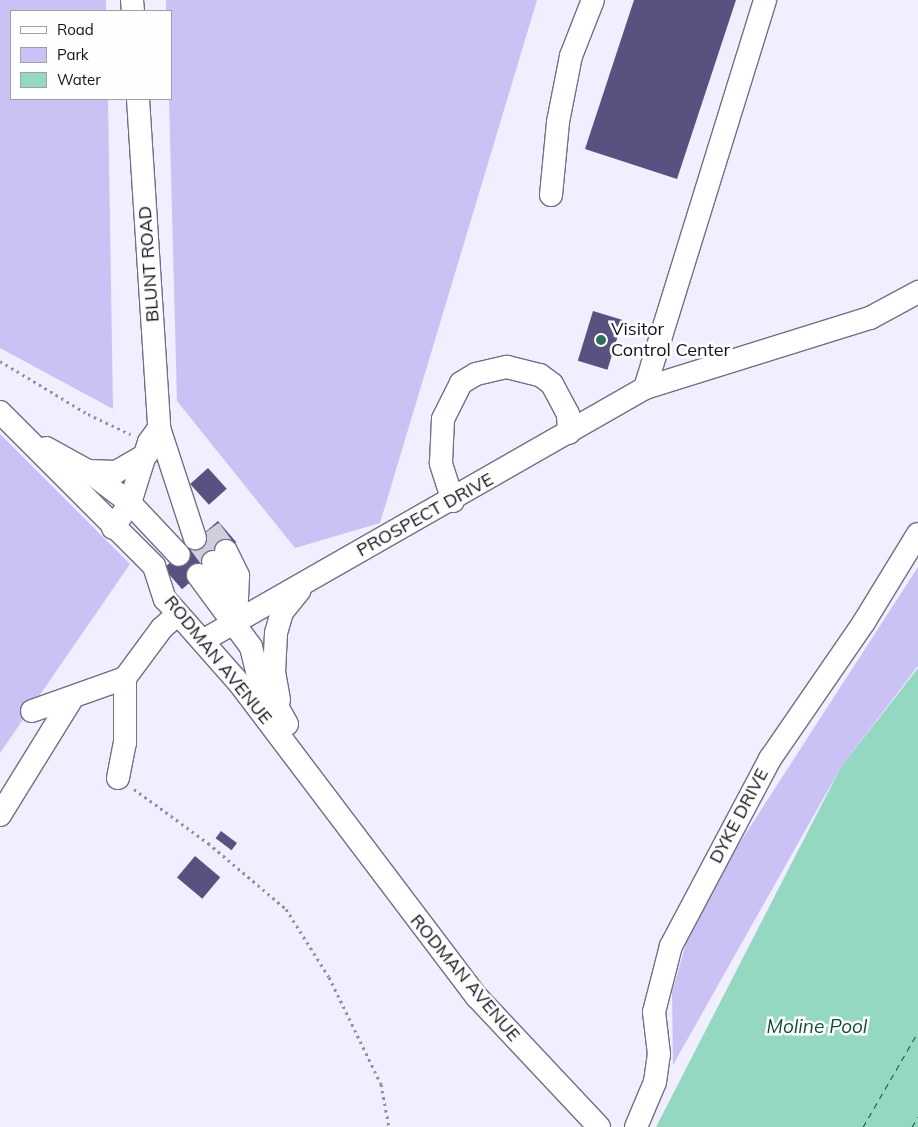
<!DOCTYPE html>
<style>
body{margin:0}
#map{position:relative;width:918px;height:1127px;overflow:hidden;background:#f1efff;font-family:Mulish,sans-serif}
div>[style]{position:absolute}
.green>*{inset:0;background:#cac2f4}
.water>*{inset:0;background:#94d8c1}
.ferry>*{height:1px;margin-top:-0.5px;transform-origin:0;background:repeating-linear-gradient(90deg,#134c3d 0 6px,transparent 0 11px)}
.building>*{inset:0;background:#5a5180;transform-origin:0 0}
.minor-tunnel>*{height:22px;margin-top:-11px;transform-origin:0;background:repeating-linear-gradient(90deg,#d0cedd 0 22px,transparent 0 33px)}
.path>*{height:3px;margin-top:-1.5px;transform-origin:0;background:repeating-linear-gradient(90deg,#918f9c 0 2.5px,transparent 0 6.5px)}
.roads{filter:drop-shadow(1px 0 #726e86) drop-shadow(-1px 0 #726e86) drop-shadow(0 1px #726e86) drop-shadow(0 -1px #726e86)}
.minor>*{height:22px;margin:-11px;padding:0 11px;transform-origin:11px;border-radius:11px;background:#fff}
.dots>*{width:14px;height:14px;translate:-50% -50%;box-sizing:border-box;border:2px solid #fefefe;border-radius:50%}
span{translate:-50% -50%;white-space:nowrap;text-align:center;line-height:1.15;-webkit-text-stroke:5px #fefefe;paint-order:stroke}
.street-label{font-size:18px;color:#13121b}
.poi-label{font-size:18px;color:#13121b}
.left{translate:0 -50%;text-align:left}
.water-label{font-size:19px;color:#134c3d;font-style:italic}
.legend{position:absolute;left:10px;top:10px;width:162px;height:90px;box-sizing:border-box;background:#fefefe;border:1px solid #a0a0a3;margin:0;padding:6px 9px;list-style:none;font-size:15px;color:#13121b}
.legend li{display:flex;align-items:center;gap:10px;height:25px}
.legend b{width:25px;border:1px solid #a0a0a3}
</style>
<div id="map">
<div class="green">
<i style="clip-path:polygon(0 0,106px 0,106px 11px,11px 11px,11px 99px,108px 99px,113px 409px,0 348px)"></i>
<i style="clip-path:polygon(166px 0,537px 0,380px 523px,295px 548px,177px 401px,169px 99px,171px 11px,166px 11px)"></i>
<i style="clip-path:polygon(0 434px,130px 564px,0 753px)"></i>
<i style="clip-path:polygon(918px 567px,918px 666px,841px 767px,673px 1065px,672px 992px,695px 912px)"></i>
</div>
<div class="water">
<i style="clip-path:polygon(918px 668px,918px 1127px,656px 1127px,841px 767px)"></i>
</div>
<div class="ferry">
<i style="left:863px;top:1127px;width:110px;rotate:-59.9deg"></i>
<i style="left:912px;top:1127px;width:12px;rotate:-59deg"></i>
</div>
<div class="building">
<i style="clip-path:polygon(634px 0,736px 0,677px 179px,585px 149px)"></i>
<i style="left:593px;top:311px;width:31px;height:52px;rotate:17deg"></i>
<i style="left:208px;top:468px;width:28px;height:24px;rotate:48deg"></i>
<i style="left:218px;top:521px;width:28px;height:72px;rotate:49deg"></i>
<i style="left:221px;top:831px;width:20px;height:9px;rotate:37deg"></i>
<i style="left:195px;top:856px;width:33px;height:28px;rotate:40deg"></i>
</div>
<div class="minor-tunnel">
<i style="left:210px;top:529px;width:27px;rotate:54deg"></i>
<i style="left:197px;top:540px;width:27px;rotate:54deg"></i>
</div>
<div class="path">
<i style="left:0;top:361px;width:103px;rotate:31.1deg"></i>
<i style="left:88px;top:414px;width:47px;rotate:25.5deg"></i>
<i style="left:134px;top:789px;width:92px;rotate:36.1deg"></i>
<i style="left:208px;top:843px;width:102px;rotate:40.2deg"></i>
<i style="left:286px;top:909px;width:80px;rotate:57.7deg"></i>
<i style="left:329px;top:977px;width:119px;rotate:64.1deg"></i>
<i style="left:381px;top:1084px;width:44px;rotate:79.5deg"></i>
</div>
<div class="roads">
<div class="minor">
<i style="left:132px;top:0;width:11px;rotate:85deg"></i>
<i style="left:138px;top:99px;width:330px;rotate:86.3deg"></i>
<i style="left:551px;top:195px;width:73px;rotate:-84.5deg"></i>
<i style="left:558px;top:122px;width:67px;rotate:-78.9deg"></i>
<i style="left:571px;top:56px;width:60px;rotate:-68.6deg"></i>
<i style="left:645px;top:388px;width:406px;rotate:-72.8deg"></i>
<i style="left:0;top:412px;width:218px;rotate:45deg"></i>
<i style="left:154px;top:566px;width:35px;rotate:72deg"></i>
<i style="left:165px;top:599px;width:113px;rotate:48.6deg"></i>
<i style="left:240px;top:684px;width:393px;rotate:52.9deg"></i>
<i style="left:477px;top:997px;width:178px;rotate:46.8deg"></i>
<i style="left:46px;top:448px;width:48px;rotate:28.7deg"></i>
<i style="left:88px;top:471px;width:53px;rotate:37.3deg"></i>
<i style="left:130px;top:503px;width:71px;rotate:46.7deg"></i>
<i style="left:88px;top:471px;width:28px;rotate:2deg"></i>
<i style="left:116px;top:472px;width:36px;rotate:-30deg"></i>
<i style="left:453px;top:501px;width:40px;rotate:-108deg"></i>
<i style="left:441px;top:463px;width:44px;rotate:-87.4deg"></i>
<i style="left:443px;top:419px;width:40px;rotate:-63.4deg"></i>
<i style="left:461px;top:383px;width:17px;rotate:-31deg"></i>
<i style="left:476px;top:374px;width:32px;rotate:-13deg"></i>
<i style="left:507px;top:367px;width:34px;rotate:14deg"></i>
<i style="left:540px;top:375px;width:15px;rotate:37deg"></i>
<i style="left:552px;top:384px;width:34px;rotate:62deg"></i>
<i style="left:568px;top:414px;width:19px;rotate:87deg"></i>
<i style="left:113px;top:528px;width:30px;rotate:-56deg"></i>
<i style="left:130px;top:503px;width:64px;rotate:-72.7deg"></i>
<i style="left:149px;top:442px;width:17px;rotate:-54deg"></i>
<i style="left:159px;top:428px;width:116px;rotate:71.9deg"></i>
<i style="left:226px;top:551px;width:28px;rotate:64deg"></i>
<i style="left:238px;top:576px;width:46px;rotate:92.5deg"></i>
<i style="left:213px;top:562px;width:44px;rotate:69.9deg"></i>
<i style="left:198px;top:575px;width:89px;rotate:53.6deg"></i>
<i style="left:251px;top:647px;width:25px;rotate:76deg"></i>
<i style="left:257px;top:671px;width:61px;rotate:60.5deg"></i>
<i style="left:204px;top:640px;width:508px;rotate:-29.74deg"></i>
<i style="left:645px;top:388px;width:236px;rotate:-17.3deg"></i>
<i style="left:870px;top:318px;width:55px;rotate:-28.4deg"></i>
<i style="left:279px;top:700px;width:27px;rotate:-100deg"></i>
<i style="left:274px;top:673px;width:40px;rotate:-87.1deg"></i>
<i style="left:276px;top:633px;width:22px;rotate:-74deg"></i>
<i style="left:282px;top:612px;width:28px;rotate:-51deg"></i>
<i style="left:32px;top:711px;width:99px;rotate:-19.5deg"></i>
<i style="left:125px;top:678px;width:62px;rotate:-53.5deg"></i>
<i style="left:162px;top:628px;width:20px;rotate:-41deg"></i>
<i style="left:118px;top:778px;width:36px;rotate:-79deg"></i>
<i style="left:125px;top:743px;width:65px;rotate:-90deg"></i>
<i style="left:0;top:815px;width:135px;rotate:-58.3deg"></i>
<i style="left:636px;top:1127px;width:49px;rotate:-67.1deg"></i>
<i style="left:655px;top:1082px;width:28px;rotate:-82deg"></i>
<i style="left:659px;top:1054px;width:42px;rotate:-96.8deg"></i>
<i style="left:654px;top:1012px;width:68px;rotate:-75.6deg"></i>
<i style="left:671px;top:946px;width:212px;rotate:-62.1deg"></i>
<i style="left:770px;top:759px;width:166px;rotate:-55.5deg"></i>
<i style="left:864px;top:622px;width:103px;rotate:-58.5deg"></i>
</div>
</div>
<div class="dots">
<i style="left:601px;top:340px;background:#2f6e5b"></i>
</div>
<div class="street-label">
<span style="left:149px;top:264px;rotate:-94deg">BLUNT ROAD</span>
<span style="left:425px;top:515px;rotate:-29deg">PROSPECT DRIVE</span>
<span style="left:218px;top:660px;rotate:51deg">RODMAN AVENUE</span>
<span style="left:739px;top:816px;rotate:-62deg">DYKE DRIVE</span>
<span style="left:465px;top:978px;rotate:50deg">RODMAN AVENUE</span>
</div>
<div class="poi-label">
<span class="left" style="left:611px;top:340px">Visitor<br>Control Center</span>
</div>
<div class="water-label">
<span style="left:817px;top:1027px">Moline Pool</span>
</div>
<ul class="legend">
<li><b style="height:6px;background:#fff"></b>Road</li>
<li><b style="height:14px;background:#cac2f4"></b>Park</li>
<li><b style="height:14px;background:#94d8c1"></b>Water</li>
</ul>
</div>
